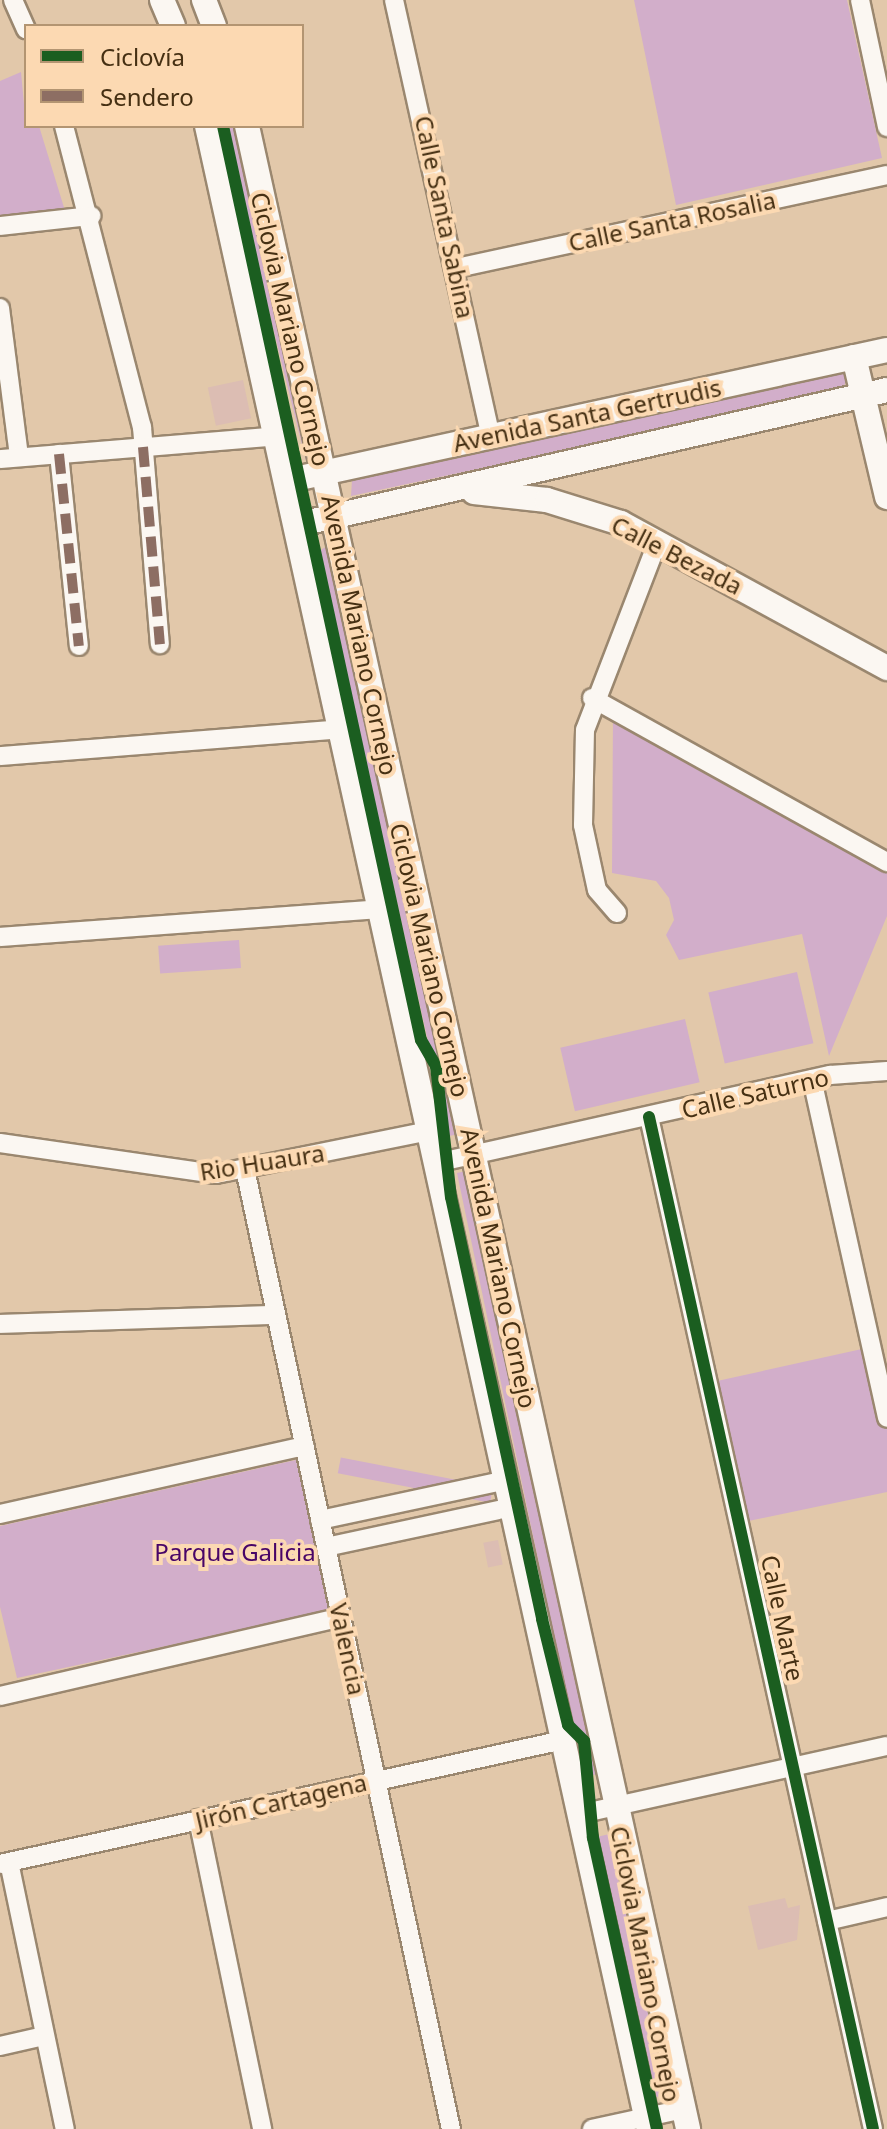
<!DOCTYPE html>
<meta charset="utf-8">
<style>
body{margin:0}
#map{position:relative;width:887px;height:2129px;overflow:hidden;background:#e2c8aa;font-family:"Noto Sans",sans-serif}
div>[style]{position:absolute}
.green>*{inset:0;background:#d2aeca;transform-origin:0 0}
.building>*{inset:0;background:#dcbdb3;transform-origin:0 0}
.roads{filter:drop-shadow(2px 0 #9a876f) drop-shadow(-2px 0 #9a876f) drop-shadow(0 2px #9a876f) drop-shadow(0 -2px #9a876f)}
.street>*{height:18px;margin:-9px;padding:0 9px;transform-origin:9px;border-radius:9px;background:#fbf7f2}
.secondary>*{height:24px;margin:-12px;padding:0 12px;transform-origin:12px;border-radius:12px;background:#fbf7f2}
.quiet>*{height:10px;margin-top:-5px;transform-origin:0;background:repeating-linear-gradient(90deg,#8d6e63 0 20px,transparent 0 30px)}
.cycleway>*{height:12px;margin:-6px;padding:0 6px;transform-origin:6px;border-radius:6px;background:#1b5e20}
span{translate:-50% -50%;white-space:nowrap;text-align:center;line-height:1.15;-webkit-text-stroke:8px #fcd9b2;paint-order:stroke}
.street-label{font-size:24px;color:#463013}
.park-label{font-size:24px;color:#480567}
.legend{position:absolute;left:24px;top:24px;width:280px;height:104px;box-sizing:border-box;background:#fcd9b2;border:2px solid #b39572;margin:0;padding:10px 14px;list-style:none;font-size:24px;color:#463013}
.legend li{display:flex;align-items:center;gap:16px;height:40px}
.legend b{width:40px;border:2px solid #b39572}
</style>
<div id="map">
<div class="green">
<i style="clip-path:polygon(634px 0,847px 0,882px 158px,676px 205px)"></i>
<i style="clip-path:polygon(21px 72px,26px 126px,39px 126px,66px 214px,0 219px,0 81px)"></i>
<i style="clip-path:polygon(223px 126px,242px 126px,318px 461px,307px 465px)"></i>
<i style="clip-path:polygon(839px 365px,848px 376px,842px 391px,351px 496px,352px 480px)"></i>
<i style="clip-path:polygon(332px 543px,469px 1132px,449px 1136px,319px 551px)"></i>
<i style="clip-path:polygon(613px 714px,887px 871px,887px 916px,829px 1056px,802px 934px,679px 960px,666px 935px,674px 920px,669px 898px,656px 881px,612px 873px)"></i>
<i style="left:239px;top:940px;width:28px;height:81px;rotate:86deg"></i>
<i style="left:797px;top:972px;width:73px;height:91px;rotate:77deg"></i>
<i style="left:685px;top:1019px;width:65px;height:128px;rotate:77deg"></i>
<i style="clip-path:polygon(466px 1171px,609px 1772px,587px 1776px,571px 1717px,457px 1173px)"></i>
<i style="clip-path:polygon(871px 1347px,887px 1418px,887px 1492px,739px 1523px,708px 1383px)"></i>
<i style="clip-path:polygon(296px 1460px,329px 1611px,17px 1678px,0 1607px,0 1526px)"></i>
<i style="left:493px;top:1487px;width:16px;height:155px;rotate:101deg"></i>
<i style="left:618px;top:1832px;width:267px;height:22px;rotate:77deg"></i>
</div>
<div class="building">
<i style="left:243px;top:380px;width:39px;height:36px;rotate:78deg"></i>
<i style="left:498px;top:1540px;width:25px;height:15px;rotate:79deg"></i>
<i style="clip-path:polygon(785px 1898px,788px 1908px,800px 1905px,797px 1940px,758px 1950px,748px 1906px)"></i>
</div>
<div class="roads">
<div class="street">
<i style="left:13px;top:0;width:32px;rotate:66deg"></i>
<i style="left:394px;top:0;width:447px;rotate:77.5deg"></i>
<i style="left:860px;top:0;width:130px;rotate:78deg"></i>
<i style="left:64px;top:126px;width:311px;rotate:75.5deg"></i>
<i style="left:142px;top:427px;width:218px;rotate:85.3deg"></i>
<i style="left:0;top:226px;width:92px;rotate:-6.3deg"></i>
<i style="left:457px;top:268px;width:440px;rotate:-12.2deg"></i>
<i style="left:0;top:308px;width:150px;rotate:82.7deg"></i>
<i style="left:59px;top:454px;width:193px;rotate:84.1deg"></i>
<i style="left:0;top:459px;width:278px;rotate:-4.7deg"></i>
<i style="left:592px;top:698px;width:338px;rotate:29.1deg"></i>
<i style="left:0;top:756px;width:342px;rotate:-4.5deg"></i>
<i style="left:617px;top:913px;width:30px;rotate:-131deg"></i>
<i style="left:597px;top:890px;width:66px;rotate:-102.2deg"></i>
<i style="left:583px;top:825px;width:95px;rotate:-88.8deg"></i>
<i style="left:585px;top:730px;width:203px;rotate:-68.9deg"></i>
<i style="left:0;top:937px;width:382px;rotate:-4.2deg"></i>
<i style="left:812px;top:1079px;width:347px;rotate:77.5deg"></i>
<i style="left:649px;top:1117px;width:1036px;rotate:77.52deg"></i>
<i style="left:0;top:1143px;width:218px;rotate:8.2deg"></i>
<i style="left:216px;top:1174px;width:218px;rotate:-11.4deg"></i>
<i style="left:436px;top:1163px;width:404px;rotate:-12.6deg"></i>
<i style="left:830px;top:1075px;width:57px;rotate:-4deg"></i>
<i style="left:245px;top:1169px;width:982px;rotate:77.89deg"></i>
<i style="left:0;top:1324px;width:276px;rotate:-1.9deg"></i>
<i style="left:0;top:1514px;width:312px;rotate:-12.6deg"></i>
<i style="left:320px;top:1520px;width:190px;rotate:-12.1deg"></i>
<i style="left:326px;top:1547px;width:190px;rotate:-12.1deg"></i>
<i style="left:0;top:1696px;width:350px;rotate:-13deg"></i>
<i style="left:580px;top:1814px;width:314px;rotate:-12.5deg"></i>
<i style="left:198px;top:1819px;width:317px;rotate:78.3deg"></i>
<i style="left:9px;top:1862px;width:273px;rotate:78.2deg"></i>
<i style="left:0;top:1864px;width:576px;rotate:-12.42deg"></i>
<i style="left:827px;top:1921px;width:62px;rotate:-13.1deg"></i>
<i style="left:0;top:2046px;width:45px;rotate:-12.8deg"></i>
<i style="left:592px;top:2129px;width:94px;rotate:-12.3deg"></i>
</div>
<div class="secondary">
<i style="left:162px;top:0;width:28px;rotate:67deg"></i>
<i style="left:204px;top:0;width:28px;rotate:69deg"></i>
<i style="left:207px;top:126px;width:2051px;rotate:77.56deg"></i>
<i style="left:247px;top:126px;width:2051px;rotate:77.58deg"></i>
<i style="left:854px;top:357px;width:144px;rotate:76.7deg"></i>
<i style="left:286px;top:481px;width:615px;rotate:-12.3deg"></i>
<i style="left:474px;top:492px;width:73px;rotate:6.3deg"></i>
<i style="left:547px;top:500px;width:77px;rotate:17.3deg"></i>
<i style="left:621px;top:523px;width:303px;rotate:28.6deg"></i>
<i style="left:296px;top:525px;width:606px;rotate:-12.87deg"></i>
</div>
</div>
<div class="quiet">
<i style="left:143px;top:447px;width:198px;rotate:85.1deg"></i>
<i style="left:59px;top:454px;width:193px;rotate:84.1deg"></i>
</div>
<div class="cycleway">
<i style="left:223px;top:126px;width:935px;rotate:77.78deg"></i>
<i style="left:421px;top:1040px;width:30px;rotate:60deg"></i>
<i style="left:436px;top:1066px;width:132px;rotate:83.5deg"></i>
<i style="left:451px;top:1197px;width:432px;rotate:77.8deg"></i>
<i style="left:542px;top:1619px;width:109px;rotate:76.2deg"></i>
<i style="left:568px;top:1725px;width:23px;rotate:45deg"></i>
<i style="left:584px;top:1741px;width:97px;rotate:84.7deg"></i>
<i style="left:593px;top:1838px;width:298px;rotate:77.6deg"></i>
<i style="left:649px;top:1117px;width:1036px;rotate:77.52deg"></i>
</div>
<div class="street-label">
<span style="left:445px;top:217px;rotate:78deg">Calle Santa Sabina</span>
<span style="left:672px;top:221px;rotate:-12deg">Calle Santa Rosalia</span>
<span style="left:291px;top:329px;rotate:77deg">Ciclovia Mariano Cornejo</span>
<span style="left:587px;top:415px;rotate:-12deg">Avenida Santa Gertrudis</span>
<span style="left:677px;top:555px;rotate:27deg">Calle Bezada</span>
<span style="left:360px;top:635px;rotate:78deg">Avenida Mariano Cornejo</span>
<span style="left:430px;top:960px;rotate:77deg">Ciclovia Mariano Cornejo</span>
<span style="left:755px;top:1093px;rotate:-13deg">Calle Saturno</span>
<span style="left:262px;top:1162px;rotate:-9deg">Rio Huaura</span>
<span style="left:499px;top:1268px;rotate:78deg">Avenida Mariano Cornejo</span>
<span style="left:783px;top:1618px;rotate:78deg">Calle Marte</span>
<span style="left:348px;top:1649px;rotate:78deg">Valencia</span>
<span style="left:281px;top:1801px;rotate:-13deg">Jirón Cartagena</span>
<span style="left:646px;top:1964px;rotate:79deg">Ciclovia Mariano Cornejo</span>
</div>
<div class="park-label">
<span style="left:235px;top:1552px">Parque Galicia</span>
</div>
<ul class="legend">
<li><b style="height:10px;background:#1b5e20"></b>Ciclovía</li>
<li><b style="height:10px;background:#8d6e63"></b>Sendero</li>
</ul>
</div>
